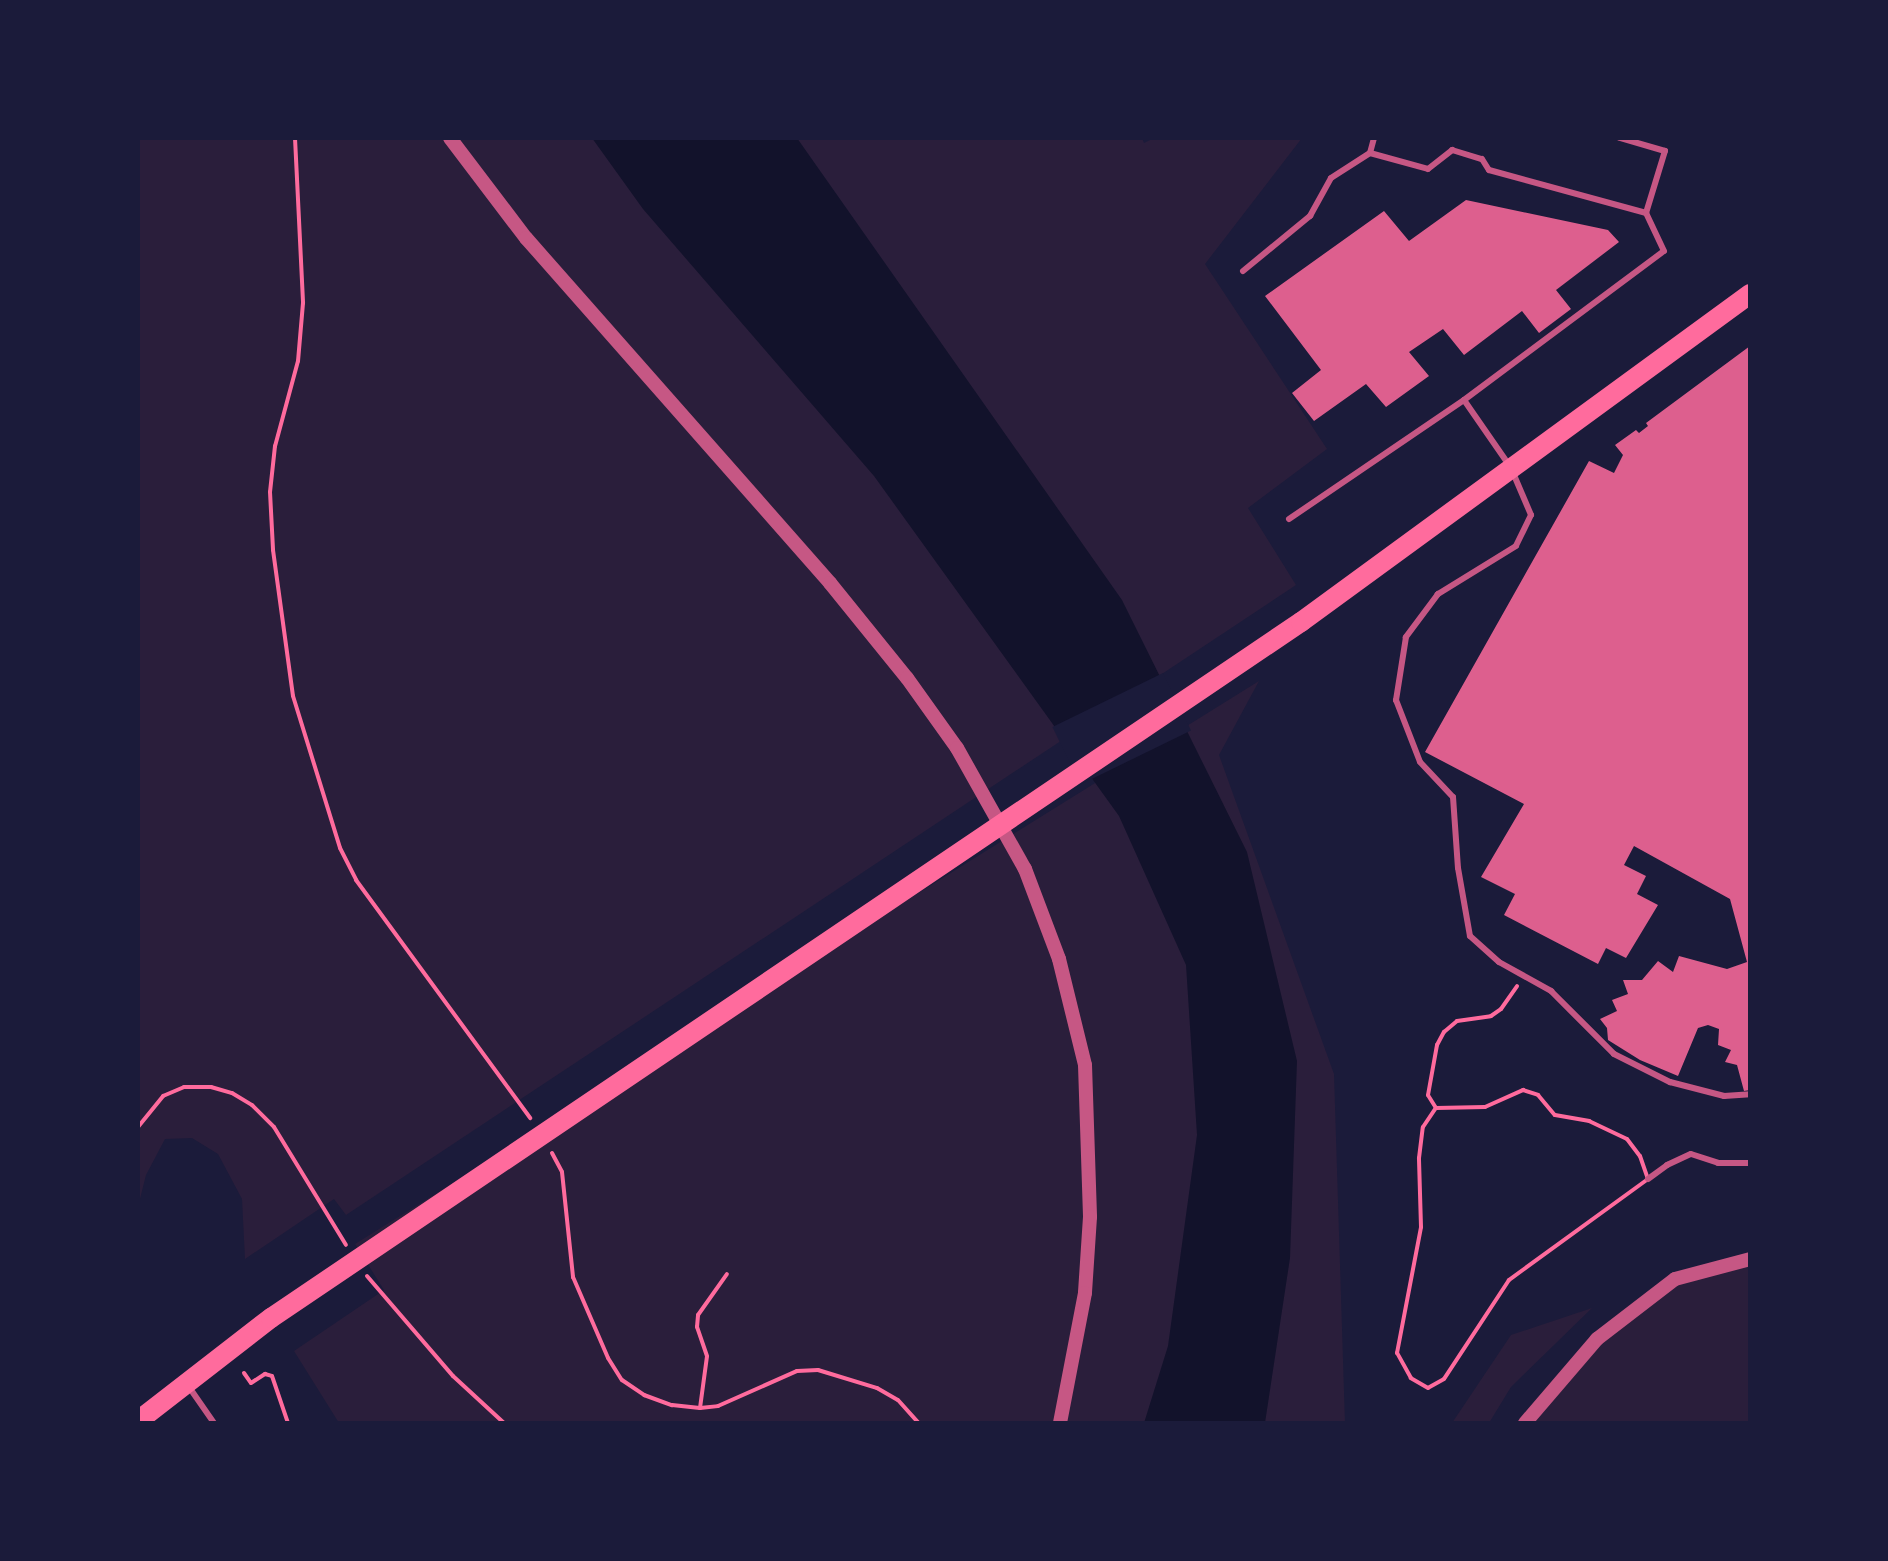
<!DOCTYPE html>
<style>
body{margin:0}
#map{position:relative;width:1888px;height:1561px;overflow:hidden;background:#1b1b3a;font-family:Barlow,sans-serif}
div>[style]{position:absolute}
.green>*{inset:0;background:#2a1e3b}
.water>*{inset:0;background:#12122b}
.pier>*{inset:0;background:#1b1b3a;transform-origin:0 0}
.building>*{inset:0;background:#dd5f8e}
.path>*{height:4px;margin:-2px;padding:0 2px;transform-origin:2px;border-radius:2px;background:#ff6b9d}
.service>*{height:6px;margin:-3px;padding:0 3px;transform-origin:3px;border-radius:3px;background:#c65784}
.tertiary>*{height:14px;margin:-7px;padding:0 7px;transform-origin:7px;border-radius:7px;background:#c65784}
.primary>*{height:20px;margin:-10px;padding:0 10px;transform-origin:10px;border-radius:10px;background:#ff6b9d}
span{translate:-50% -50%;white-space:nowrap;text-align:center;line-height:1.15;-webkit-text-stroke:8px #1b1b3a;paint-order:stroke}
.frame{position:absolute;inset:0;border:140px solid #1b1b3a;pointer-events:none}
</style>
<div id="map">
<div class="green">
<i style="clip-path:polygon(138px 138px,1142px 138px,1144px 143px,1154px 138px,1302px 138px,1205px 264px,1327px 449px,1248px 508px,1296px 585px,346px 1215px,334px 1199px,245px 1259px,242px 1199px,218px 1154px,192px 1138px,165px 1139px,146px 1175px,138px 1207px)"></i>
<i style="clip-path:polygon(1259px 681px,1219px 755px,1334px 1074px,1345px 1423px,339px 1423px,294px 1351px,384px 1290px,355px 1244px)"></i>
<i style="clip-path:polygon(1750px 1259px,1750px 1423px,1525px 1423px,1535px 1406px,1673px 1272px)"></i>
<i style="clip-path:polygon(1592px 1308px,1511px 1387px,1489px 1423px,1452px 1423px,1511px 1335px)"></i>
</div>
<div class="water">
<i style="clip-path:polygon(592px 138px,797px 138px,1122px 600px,1247px 852px,1297px 1061px,1290px 1258px,1265px 1423px,1144px 1423px,1168px 1346px,1197px 1135px,1186px 965px,1119px 816px,874px 476px,643px 209px)"></i>
</div>
<div class="pier">
<i style="left:1163px;top:673px;width:64px;height:123px;rotate:64deg"></i>
</div>
<div class="building">
<i style="clip-path:polygon(1466px 200px,1608px 230px,1619px 242px,1556px 290px,1571px 309px,1539px 333px,1522px 311px,1464px 355px,1443px 329px,1409px 352px,1429px 376px,1386px 407px,1366px 384px,1314px 421px,1292px 393px,1321px 370px,1265px 296px,1384px 211px,1409px 241px)"></i>
<i style="clip-path:polygon(1750px 346px,1750px 1090px,1744px 1091px,1737px 1065px,1725px 1062px,1731px 1050px,1718px 1045px,1719px 1029px,1708px 1025px,1698px 1028px,1678px 1076px,1640px 1060px,1608px 1040px,1607px 1028px,1600px 1019px,1617px 1011px,1612px 1000px,1628px 994px,1623px 980px,1642px 980px,1658px 961px,1673px 972px,1679px 956px,1727px 969px,1747px 962px,1730px 899px,1634px 846px,1624px 865px,1646px 876px,1637px 894px,1658px 905px,1626px 958px,1606px 948px,1598px 964px,1504px 915px,1515px 894px,1481px 877px,1524px 804px,1425px 752px,1589px 461px,1614px 473px,1623px 455px,1615px 445px,1636px 430px,1639px 433px,1648px 426px,1646px 423px)"></i>
</div>
<div class="path">
<i style="left:295px;top:138px;width:165px;rotate:87.2deg"></i>
<i style="left:303px;top:303px;width:58px;rotate:94.9deg"></i>
<i style="left:298px;top:361px;width:88px;rotate:105.1deg"></i>
<i style="left:275px;top:446px;width:46px;rotate:96.2deg"></i>
<i style="left:270px;top:492px;width:58px;rotate:87deg"></i>
<i style="left:273px;top:550px;width:147px;rotate:82.2deg"></i>
<i style="left:293px;top:696px;width:159px;rotate:72.8deg"></i>
<i style="left:340px;top:848px;width:36px;rotate:63deg"></i>
<i style="left:356px;top:880px;width:295px;rotate:53.8deg"></i>
<i style="left:1523px;top:1090px;width:16px;rotate:18deg"></i>
<i style="left:1538px;top:1095px;width:26px;rotate:50deg"></i>
<i style="left:1555px;top:1115px;width:35px;rotate:10deg"></i>
<i style="left:1589px;top:1121px;width:42px;rotate:25.3deg"></i>
<i style="left:1627px;top:1139px;width:21px;rotate:53deg"></i>
<i style="left:1640px;top:1156px;width:24px;rotate:71deg"></i>
<i style="left:1648px;top:1179px;width:172px;rotate:144deg"></i>
<i style="left:1509px;top:1280px;width:118px;rotate:123.3deg"></i>
<i style="left:1444px;top:1379px;width:18px;rotate:151deg"></i>
<i style="left:1428px;top:1388px;width:20px;rotate:-150deg"></i>
<i style="left:1411px;top:1378px;width:29px;rotate:-119deg"></i>
<i style="left:1397px;top:1353px;width:128px;rotate:-79.2deg"></i>
<i style="left:1421px;top:1227px;width:69px;rotate:-91.7deg"></i>
<i style="left:1419px;top:1158px;width:31px;rotate:-83deg"></i>
<i style="left:1423px;top:1127px;width:23px;rotate:-56deg"></i>
<i style="left:1436px;top:1108px;width:49px;rotate:-1.2deg"></i>
<i style="left:1485px;top:1107px;width:42px;rotate:-24.1deg"></i>
<i style="left:1436px;top:1108px;width:15px;rotate:-122deg"></i>
<i style="left:1428px;top:1095px;width:51px;rotate:-79.8deg"></i>
<i style="left:1437px;top:1045px;width:15px;rotate:-62deg"></i>
<i style="left:1444px;top:1032px;width:17px;rotate:-40deg"></i>
<i style="left:1457px;top:1021px;width:34px;rotate:-8deg"></i>
<i style="left:1491px;top:1016px;width:12px;rotate:-35deg"></i>
<i style="left:1501px;top:1009px;width:28px;rotate:-55deg"></i>
<i style="left:138px;top:1127px;width:40px;rotate:-51deg"></i>
<i style="left:163px;top:1096px;width:23px;rotate:-23deg"></i>
<i style="left:184px;top:1087px;width:27px"></i>
<i style="left:211px;top:1087px;width:22px;rotate:16deg"></i>
<i style="left:232px;top:1093px;width:23px;rotate:31deg"></i>
<i style="left:252px;top:1105px;width:31px;rotate:45deg"></i>
<i style="left:274px;top:1127px;width:138px;rotate:58.6deg"></i>
<i style="left:552px;top:1153px;width:21px;rotate:62deg"></i>
<i style="left:562px;top:1172px;width:106px;rotate:84deg"></i>
<i style="left:573px;top:1277px;width:88px;rotate:66.6deg"></i>
<i style="left:608px;top:1358px;width:26px;rotate:58deg"></i>
<i style="left:622px;top:1380px;width:27px;rotate:34deg"></i>
<i style="left:644px;top:1395px;width:30px;rotate:20deg"></i>
<i style="left:672px;top:1405px;width:28px;rotate:6deg"></i>
<i style="left:700px;top:1408px;width:18px;rotate:-6deg"></i>
<i style="left:718px;top:1406px;width:86px;rotate:-23.9deg"></i>
<i style="left:797px;top:1371px;width:21px;rotate:-3deg"></i>
<i style="left:818px;top:1370px;width:62px;rotate:17deg"></i>
<i style="left:877px;top:1388px;width:24px;rotate:30deg"></i>
<i style="left:898px;top:1400px;width:31px;rotate:48deg"></i>
<i style="left:367px;top:1276px;width:132px;rotate:49.3deg"></i>
<i style="left:453px;top:1376px;width:69px;rotate:42.7deg"></i>
<i style="left:244px;top:1373px;width:12px;rotate:55deg"></i>
<i style="left:251px;top:1383px;width:17px;rotate:-33deg"></i>
<i style="left:265px;top:1374px;width:7px;rotate:16deg"></i>
<i style="left:272px;top:1376px;width:50px;rotate:71.2deg"></i>
<i style="left:700px;top:1408px;width:52px;rotate:-82.3deg"></i>
<i style="left:707px;top:1356px;width:31px;rotate:-109deg"></i>
<i style="left:697px;top:1327px;width:12px;rotate:-85deg"></i>
<i style="left:698px;top:1315px;width:50px;rotate:-54.7deg"></i>
</div>
<div class="service">
<i style="left:1370px;top:153px;width:60px;rotate:15.4deg"></i>
<i style="left:1428px;top:169px;width:31px;rotate:-38deg"></i>
<i style="left:1452px;top:150px;width:31px;rotate:17deg"></i>
<i style="left:1482px;top:159px;width:13px;rotate:58deg"></i>
<i style="left:1489px;top:170px;width:163px;rotate:15.3deg"></i>
<i style="left:1243px;top:271px;width:87px;rotate:-39.4deg"></i>
<i style="left:1310px;top:216px;width:43px;rotate:-61.1deg"></i>
<i style="left:1331px;top:178px;width:46px;rotate:-32.7deg"></i>
<i style="left:1370px;top:153px;width:16px;rotate:-75deg"></i>
<i style="left:1464px;top:400px;width:83px;rotate:55.3deg"></i>
<i style="left:1511px;top:468px;width:51px;rotate:66.9deg"></i>
<i style="left:1531px;top:515px;width:34px;rotate:116deg"></i>
<i style="left:1516px;top:546px;width:92px;rotate:148.4deg"></i>
<i style="left:1438px;top:594px;width:54px;rotate:126.7deg"></i>
<i style="left:1406px;top:637px;width:64px;rotate:99deg"></i>
<i style="left:1396px;top:700px;width:66px;rotate:68.8deg"></i>
<i style="left:1420px;top:762px;width:48px;rotate:46.7deg"></i>
<i style="left:1453px;top:797px;width:71px;rotate:86deg"></i>
<i style="left:1458px;top:868px;width:69px;rotate:80deg"></i>
<i style="left:1470px;top:936px;width:39px;rotate:42deg"></i>
<i style="left:1499px;top:962px;width:60px;rotate:29.1deg"></i>
<i style="left:1551px;top:991px;width:89px;rotate:45deg"></i>
<i style="left:1614px;top:1054px;width:63px;rotate:26.6deg"></i>
<i style="left:1670px;top:1082px;width:56px;rotate:14.5deg"></i>
<i style="left:1724px;top:1096px;width:26px;rotate:-4deg"></i>
<i style="left:1289px;top:519px;width:212px;rotate:-34.2deg"></i>
<i style="left:1464px;top:400px;width:249px;rotate:-36.7deg"></i>
<i style="left:1664px;top:251px;width:42px;rotate:-115.3deg"></i>
<i style="left:1646px;top:213px;width:65px;rotate:-73deg"></i>
<i style="left:1665px;top:151px;width:47px;rotate:-163.9deg"></i>
<i style="left:1648px;top:1179px;width:24px;rotate:-36deg"></i>
<i style="left:1667px;top:1165px;width:26px;rotate:-25deg"></i>
<i style="left:1691px;top:1154px;width:28px;rotate:18deg"></i>
<i style="left:1718px;top:1163px;width:32px"></i>
<i style="left:189px;top:1387px;width:44px;rotate:55.2deg"></i>
</div>
<div class="tertiary">
<i style="left:450px;top:138px;width:126px;rotate:52.8deg"></i>
<i style="left:526px;top:238px;width:460px;rotate:48.6deg"></i>
<i style="left:830px;top:583px;width:122px;rotate:51deg"></i>
<i style="left:907px;top:678px;width:86px;rotate:54.5deg"></i>
<i style="left:957px;top:748px;width:139px;rotate:60.7deg"></i>
<i style="left:1025px;top:869px;width:96px;rotate:69.3deg"></i>
<i style="left:1059px;top:959px;width:109px;rotate:76.2deg"></i>
<i style="left:1085px;top:1065px;width:152px;rotate:88.1deg"></i>
<i style="left:1090px;top:1217px;width:76px;rotate:93.8deg"></i>
<i style="left:1085px;top:1293px;width:132px;rotate:100.9deg"></i>
<i style="left:1525px;top:1423px;width:111px;rotate:-49.4deg"></i>
<i style="left:1597px;top:1339px;width:98px;rotate:-37.6deg"></i>
<i style="left:1675px;top:1279px;width:78px;rotate:-14.9deg"></i>
</div>
<div class="primary">
<i style="left:138px;top:1421px;width:168px;rotate:-37.8deg"></i>
<i style="left:271px;top:1318px;width:1243px;rotate:-34.05deg"></i>
<i style="left:1301px;top:622px;width:556px;rotate:-36.15deg"></i>
</div>
<div class="frame"></div>
</div>
